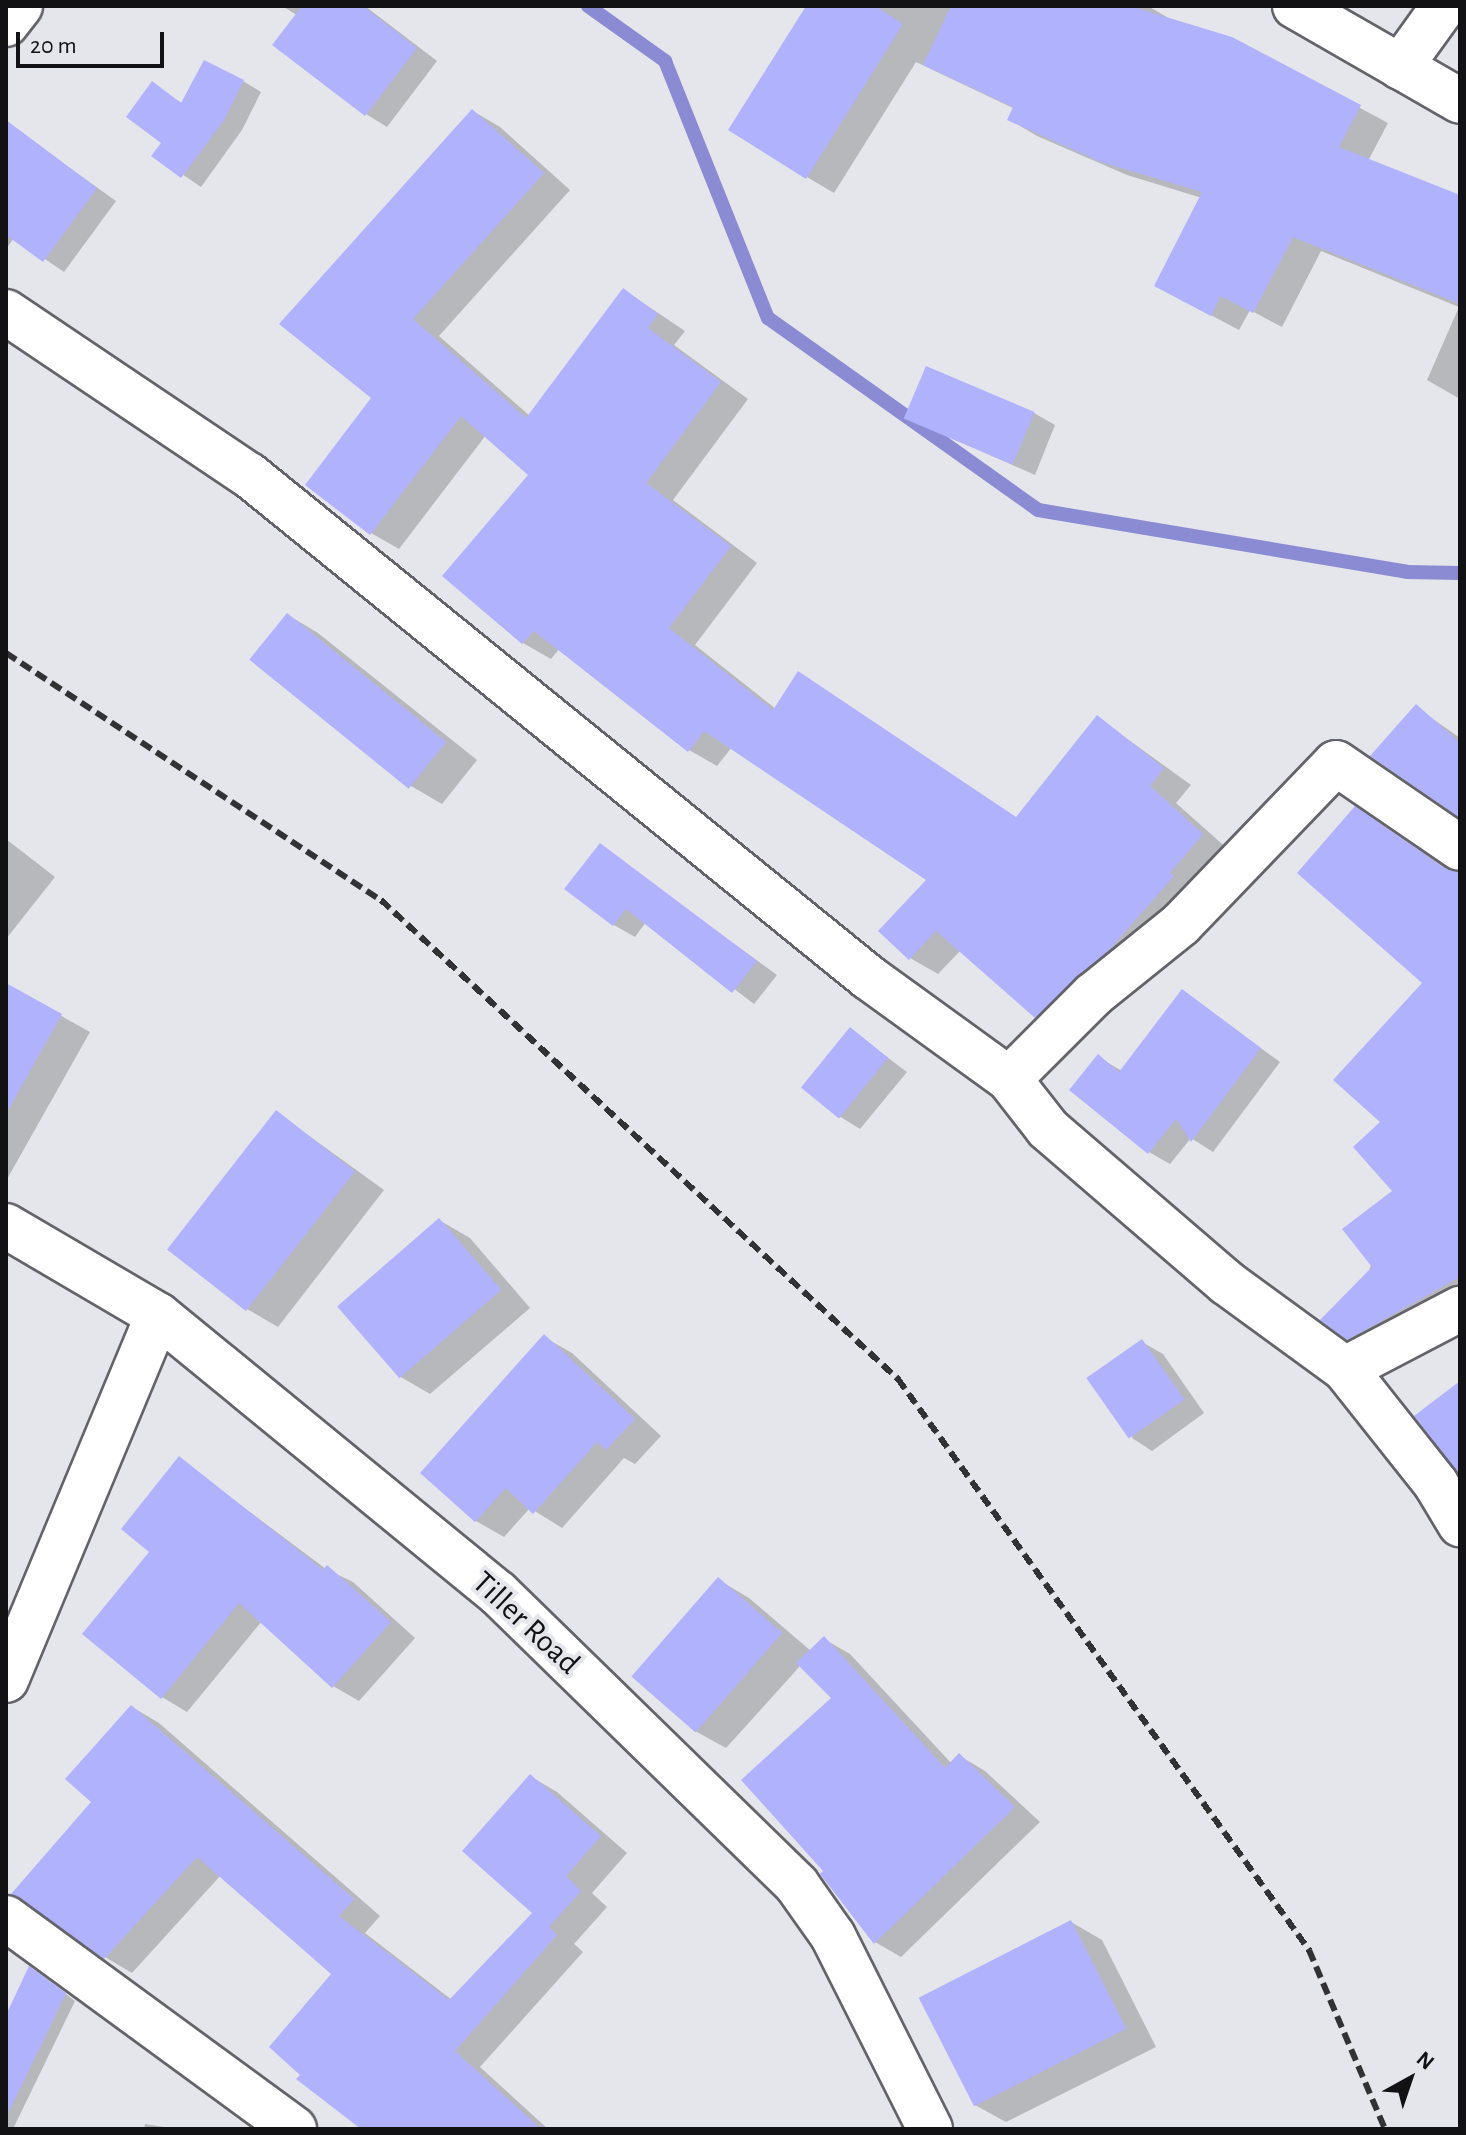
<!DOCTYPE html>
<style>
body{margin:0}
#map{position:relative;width:1466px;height:2135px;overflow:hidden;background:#e5e6ec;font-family:"Alegreya Sans",sans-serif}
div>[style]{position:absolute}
.shadow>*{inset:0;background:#0003}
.stream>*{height:14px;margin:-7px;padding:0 7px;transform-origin:7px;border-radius:7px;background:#8b8bd4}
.building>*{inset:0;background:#b0b2fe;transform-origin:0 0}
.roads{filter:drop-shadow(2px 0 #636369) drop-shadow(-2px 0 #636369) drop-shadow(0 2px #636369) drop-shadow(0 -2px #636369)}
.street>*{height:44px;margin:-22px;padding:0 22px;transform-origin:22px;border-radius:22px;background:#fff}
.secondary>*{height:44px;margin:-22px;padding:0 22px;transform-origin:22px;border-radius:22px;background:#fff}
.rail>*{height:6px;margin-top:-3px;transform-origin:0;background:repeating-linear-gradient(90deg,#323234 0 12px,transparent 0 18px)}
span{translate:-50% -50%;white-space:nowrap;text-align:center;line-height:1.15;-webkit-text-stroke:8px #e5e6ec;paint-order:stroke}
.street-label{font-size:32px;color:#121214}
.frame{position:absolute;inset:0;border:8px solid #121214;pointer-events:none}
.north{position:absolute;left:1370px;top:2039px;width:80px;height:80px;-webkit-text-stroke:6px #e5e6ec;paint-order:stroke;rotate:40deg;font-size:22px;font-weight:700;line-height:32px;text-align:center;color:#121214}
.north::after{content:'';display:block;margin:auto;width:28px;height:36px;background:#121214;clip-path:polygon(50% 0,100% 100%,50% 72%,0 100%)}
.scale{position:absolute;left:16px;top:32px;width:148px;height:36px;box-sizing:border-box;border:4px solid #121214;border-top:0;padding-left:10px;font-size:24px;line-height:28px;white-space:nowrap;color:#121214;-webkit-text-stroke:6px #e5e6ec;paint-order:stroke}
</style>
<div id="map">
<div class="shadow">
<i style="clip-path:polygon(282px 6px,365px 6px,437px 61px,387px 127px,366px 114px,297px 15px)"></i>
<i style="clip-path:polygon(808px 6px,1148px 6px,1175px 22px,1231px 39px,1388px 123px,1368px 161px,1460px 197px,1460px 399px,1427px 380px,1459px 307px,1321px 251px,1282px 327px,1250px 310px,1239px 330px,1184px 301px,1202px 198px,1127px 175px,1037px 136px,1010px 120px,1015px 109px,916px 62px,834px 193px,807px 177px)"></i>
<i style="clip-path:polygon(243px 81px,261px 92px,242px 130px,201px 187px,154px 155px,164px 142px,153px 84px,183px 104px)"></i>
<i style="clip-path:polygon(473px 111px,500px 127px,570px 190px,439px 336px,530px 416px,624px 290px,685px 331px,674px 345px,748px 399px,673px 500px,757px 563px,695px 645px,776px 709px,799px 674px,1017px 818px,1097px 717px,1191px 785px,1176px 803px,1230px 851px,1064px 1032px,1036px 1016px,961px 950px,938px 974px,910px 958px,929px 879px,732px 747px,717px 766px,689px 750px,560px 648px,551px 659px,523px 643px,445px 576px,530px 475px,486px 435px,399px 549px,371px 533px,374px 398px)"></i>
<i style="clip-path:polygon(15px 129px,116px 201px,64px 272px,14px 238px,6px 249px,6px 141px)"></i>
<i style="clip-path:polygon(1034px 413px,1055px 425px,1035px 475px,906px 418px)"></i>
<i style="clip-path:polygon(288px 615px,318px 633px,477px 760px,442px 804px,411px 786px)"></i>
<i style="clip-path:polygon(1416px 707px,1460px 738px,1460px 815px)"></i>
<i style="clip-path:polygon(1356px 809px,1451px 871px,1460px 872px,1460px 1308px,1374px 1353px,1348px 1338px,1394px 1191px,1383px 1122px,1425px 983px)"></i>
<i style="clip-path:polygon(6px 839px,55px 877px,6px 939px)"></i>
<i style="clip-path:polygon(600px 846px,777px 975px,754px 1004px,646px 922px,635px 937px,614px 925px)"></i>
<i style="clip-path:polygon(6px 985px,90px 1032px,6px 1181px)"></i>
<i style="clip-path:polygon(1182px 991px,1280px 1062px,1213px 1152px,1191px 1138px,1170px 1164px,1149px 1152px,1098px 1057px,1122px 1071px)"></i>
<i style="clip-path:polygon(851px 1030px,907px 1072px,860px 1129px,839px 1116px)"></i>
<i style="clip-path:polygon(276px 1112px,384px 1190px,278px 1327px,247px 1309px)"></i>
<i style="clip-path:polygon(439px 1220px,470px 1238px,530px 1308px,430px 1394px,399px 1376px)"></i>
<i style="clip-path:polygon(544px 1337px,572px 1353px,661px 1436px,635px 1464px,624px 1458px,562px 1528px,530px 1508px,504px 1537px,476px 1521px,423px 1473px)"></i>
<i style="clip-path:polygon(1142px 1342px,1163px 1354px,1204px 1413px,1152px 1451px,1132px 1438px)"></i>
<i style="clip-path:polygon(179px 1459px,326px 1569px,353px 1582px,415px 1638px,359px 1701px,333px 1686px,262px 1621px,187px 1712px,162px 1697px,152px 1552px)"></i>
<i style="clip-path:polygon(719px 1580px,749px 1598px,811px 1651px,824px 1639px,850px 1654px,952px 1764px,960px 1756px,985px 1771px,1040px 1822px,901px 1957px,875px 1942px,826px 1871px,834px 1698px,801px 1665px,726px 1748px,695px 1731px,634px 1676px)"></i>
<i style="clip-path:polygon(132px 1707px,159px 1723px,380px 1916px,365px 1933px,452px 2000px,534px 1912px,530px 1776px,557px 1792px,627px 1853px,592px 1893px,607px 1907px,574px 1944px,583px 1952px,480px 2067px,548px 2129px,365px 2129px,333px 1973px,221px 1875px,132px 1973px,105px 1957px,93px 1801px)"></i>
<i style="clip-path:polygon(1071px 1922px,1102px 1940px,1156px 2047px,1006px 2122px,975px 2105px)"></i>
<i style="clip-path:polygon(40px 1974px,75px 2001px,13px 2129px,6px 2129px,6px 2019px)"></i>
<i style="clip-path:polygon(145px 2124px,177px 2129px,144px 2129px)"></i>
</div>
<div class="stream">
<i style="left:588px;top:6px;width:95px;rotate:35.5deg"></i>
<i style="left:665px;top:61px;width:277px;rotate:68.2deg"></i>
<i style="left:768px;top:318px;width:331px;rotate:35.4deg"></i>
<i style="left:1038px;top:510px;width:374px;rotate:9.5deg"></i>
<i style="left:1407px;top:572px;width:53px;rotate:1.1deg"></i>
</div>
<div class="building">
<i style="clip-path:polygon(302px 6px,363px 6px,417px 48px,365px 116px,272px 45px)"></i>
<i style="clip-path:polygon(806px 6px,875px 6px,903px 24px,806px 179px,728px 130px)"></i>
<i style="clip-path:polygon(951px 6px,1130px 6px,1232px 37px,1361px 105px,1339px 147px,1460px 195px,1460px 304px,1293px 237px,1253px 313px,1221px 296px,1211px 316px,1154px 286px,1202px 192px,1101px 162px,1007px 120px,1013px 107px,923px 65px)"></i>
<i style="clip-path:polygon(204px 60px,244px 80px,224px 120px,181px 178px,151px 156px,161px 143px,126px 117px,152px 81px,181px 103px)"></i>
<i style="clip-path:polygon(472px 109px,544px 173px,413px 319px,526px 418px,623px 288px,658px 314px,648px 328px,721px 382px,646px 483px,731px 546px,669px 628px,773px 710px,798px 671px,1016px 817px,1097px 715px,1164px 768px,1150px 786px,1203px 834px,1170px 873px,1174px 876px,1109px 950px,1035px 1018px,936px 931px,909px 960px,878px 931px,926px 880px,704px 731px,688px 752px,534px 631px,522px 644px,442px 576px,528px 475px,461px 416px,370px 535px,305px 485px,371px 398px,279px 324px)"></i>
<i style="clip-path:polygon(6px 120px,97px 188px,43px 262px,6px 235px)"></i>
<i style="left:926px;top:366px;width:118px;height:57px;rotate:23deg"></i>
<i style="left:287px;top:613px;width:205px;height:60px;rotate:39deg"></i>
<i style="clip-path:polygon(1416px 704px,1460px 743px,1460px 818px,1370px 756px)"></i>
<i style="clip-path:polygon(1355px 806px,1446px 869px,1460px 873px,1460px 1277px,1347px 1340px,1320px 1320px,1372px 1267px,1342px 1229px,1392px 1191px,1353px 1147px,1380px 1122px,1333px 1080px,1422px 983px,1297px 873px)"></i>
<i style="clip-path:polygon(600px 843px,757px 961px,732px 993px,626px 909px,613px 926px,564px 889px)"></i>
<i style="clip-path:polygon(6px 983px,62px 1014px,6px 1114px)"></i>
<i style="clip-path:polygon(1182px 989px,1261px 1048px,1191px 1142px,1176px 1119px,1148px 1154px,1069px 1090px,1098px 1054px,1119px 1072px)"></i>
<i style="left:850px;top:1027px;width:49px;height:78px;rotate:39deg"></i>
<i style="left:276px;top:1110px;width:100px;height:177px;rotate:38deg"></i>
<i style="left:439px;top:1218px;width:95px;height:135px;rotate:49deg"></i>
<i style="clip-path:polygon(544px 1334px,635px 1419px,606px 1450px,597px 1442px,533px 1514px,506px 1488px,475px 1522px,420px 1473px)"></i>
<i style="left:1142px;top:1339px;width:74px;height:68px;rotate:55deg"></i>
<i style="clip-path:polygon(1460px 1381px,1460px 1475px,1414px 1416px)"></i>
<i style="clip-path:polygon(179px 1456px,323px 1570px,327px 1565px,391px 1622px,332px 1688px,239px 1603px,161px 1699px,82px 1634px,149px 1552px,121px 1529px)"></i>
<i style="left:718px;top:1577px;width:85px;height:132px;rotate:41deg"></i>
<i style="clip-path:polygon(824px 1636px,945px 1768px,959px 1753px,1015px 1807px,874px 1944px,820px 1874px,823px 1871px,741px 1780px,831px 1698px,796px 1663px)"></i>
<i style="clip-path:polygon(131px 1705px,354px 1899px,339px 1916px,449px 2000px,532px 1913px,462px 1851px,530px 1774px,601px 1836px,566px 1876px,581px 1891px,549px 1927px,557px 1935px,455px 2051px,541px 2129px,361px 2129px,296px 2079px,300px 2075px,269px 2047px,331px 1974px,197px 1857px,104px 1959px,11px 1894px,91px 1802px,65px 1779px)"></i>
<i style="left:1071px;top:1920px;width:122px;height:171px;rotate:63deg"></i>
<i style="clip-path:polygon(29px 1966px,66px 1993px,6px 2118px,6px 2015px)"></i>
</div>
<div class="roads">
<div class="street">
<i style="left:1295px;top:6px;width:190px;rotate:29.9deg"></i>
<i style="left:1400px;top:67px;width:75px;rotate:-54.2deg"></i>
<i style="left:6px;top:312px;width:293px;rotate:33.9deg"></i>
<i style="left:249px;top:475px;width:797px;rotate:39.04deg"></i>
<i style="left:868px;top:977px;width:174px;rotate:35.9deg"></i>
<i style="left:1009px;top:1079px;width:63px;rotate:52deg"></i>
<i style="left:1048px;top:1129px;width:236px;rotate:40.7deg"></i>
<i style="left:1227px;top:1283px;width:146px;rotate:36.1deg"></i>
<i style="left:1345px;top:1369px;width:147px;rotate:51.6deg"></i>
<i style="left:1436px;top:1484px;width:47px;rotate:59deg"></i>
<i style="left:1009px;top:1079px;width:119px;rotate:-45deg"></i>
<i style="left:1093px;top:995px;width:113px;rotate:-38.9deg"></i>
<i style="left:1181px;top:924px;width:223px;rotate:-46.1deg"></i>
<i style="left:1336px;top:763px;width:150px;rotate:34.4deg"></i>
<i style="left:6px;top:1226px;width:176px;rotate:30.4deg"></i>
<i style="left:158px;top:1315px;width:439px;rotate:39.3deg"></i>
<i style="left:498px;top:1593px;width:418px;rotate:44.3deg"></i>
<i style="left:797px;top:1885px;width:62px;rotate:54.8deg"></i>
<i style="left:833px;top:1936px;width:216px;rotate:63.3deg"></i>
<i style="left:1345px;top:1369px;width:130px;rotate:-27.6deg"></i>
<i style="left:6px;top:1680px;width:395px;rotate:-67.4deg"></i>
<i style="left:6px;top:1918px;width:357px;rotate:36.2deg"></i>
</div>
<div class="secondary">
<i style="left:6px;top:24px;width:23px;rotate:-52deg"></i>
</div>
</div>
<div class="rail">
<i style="left:6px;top:653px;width:449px;rotate:33.4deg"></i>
<i style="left:381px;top:900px;width:705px;rotate:42.82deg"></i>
<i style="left:898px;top:1379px;width:704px;rotate:54.25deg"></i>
<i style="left:1309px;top:1950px;width:194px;rotate:67deg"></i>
</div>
<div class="street-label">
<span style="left:526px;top:1623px;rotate:43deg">Tiller Road</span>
</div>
<div class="frame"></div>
<div class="north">N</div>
<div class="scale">20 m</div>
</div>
